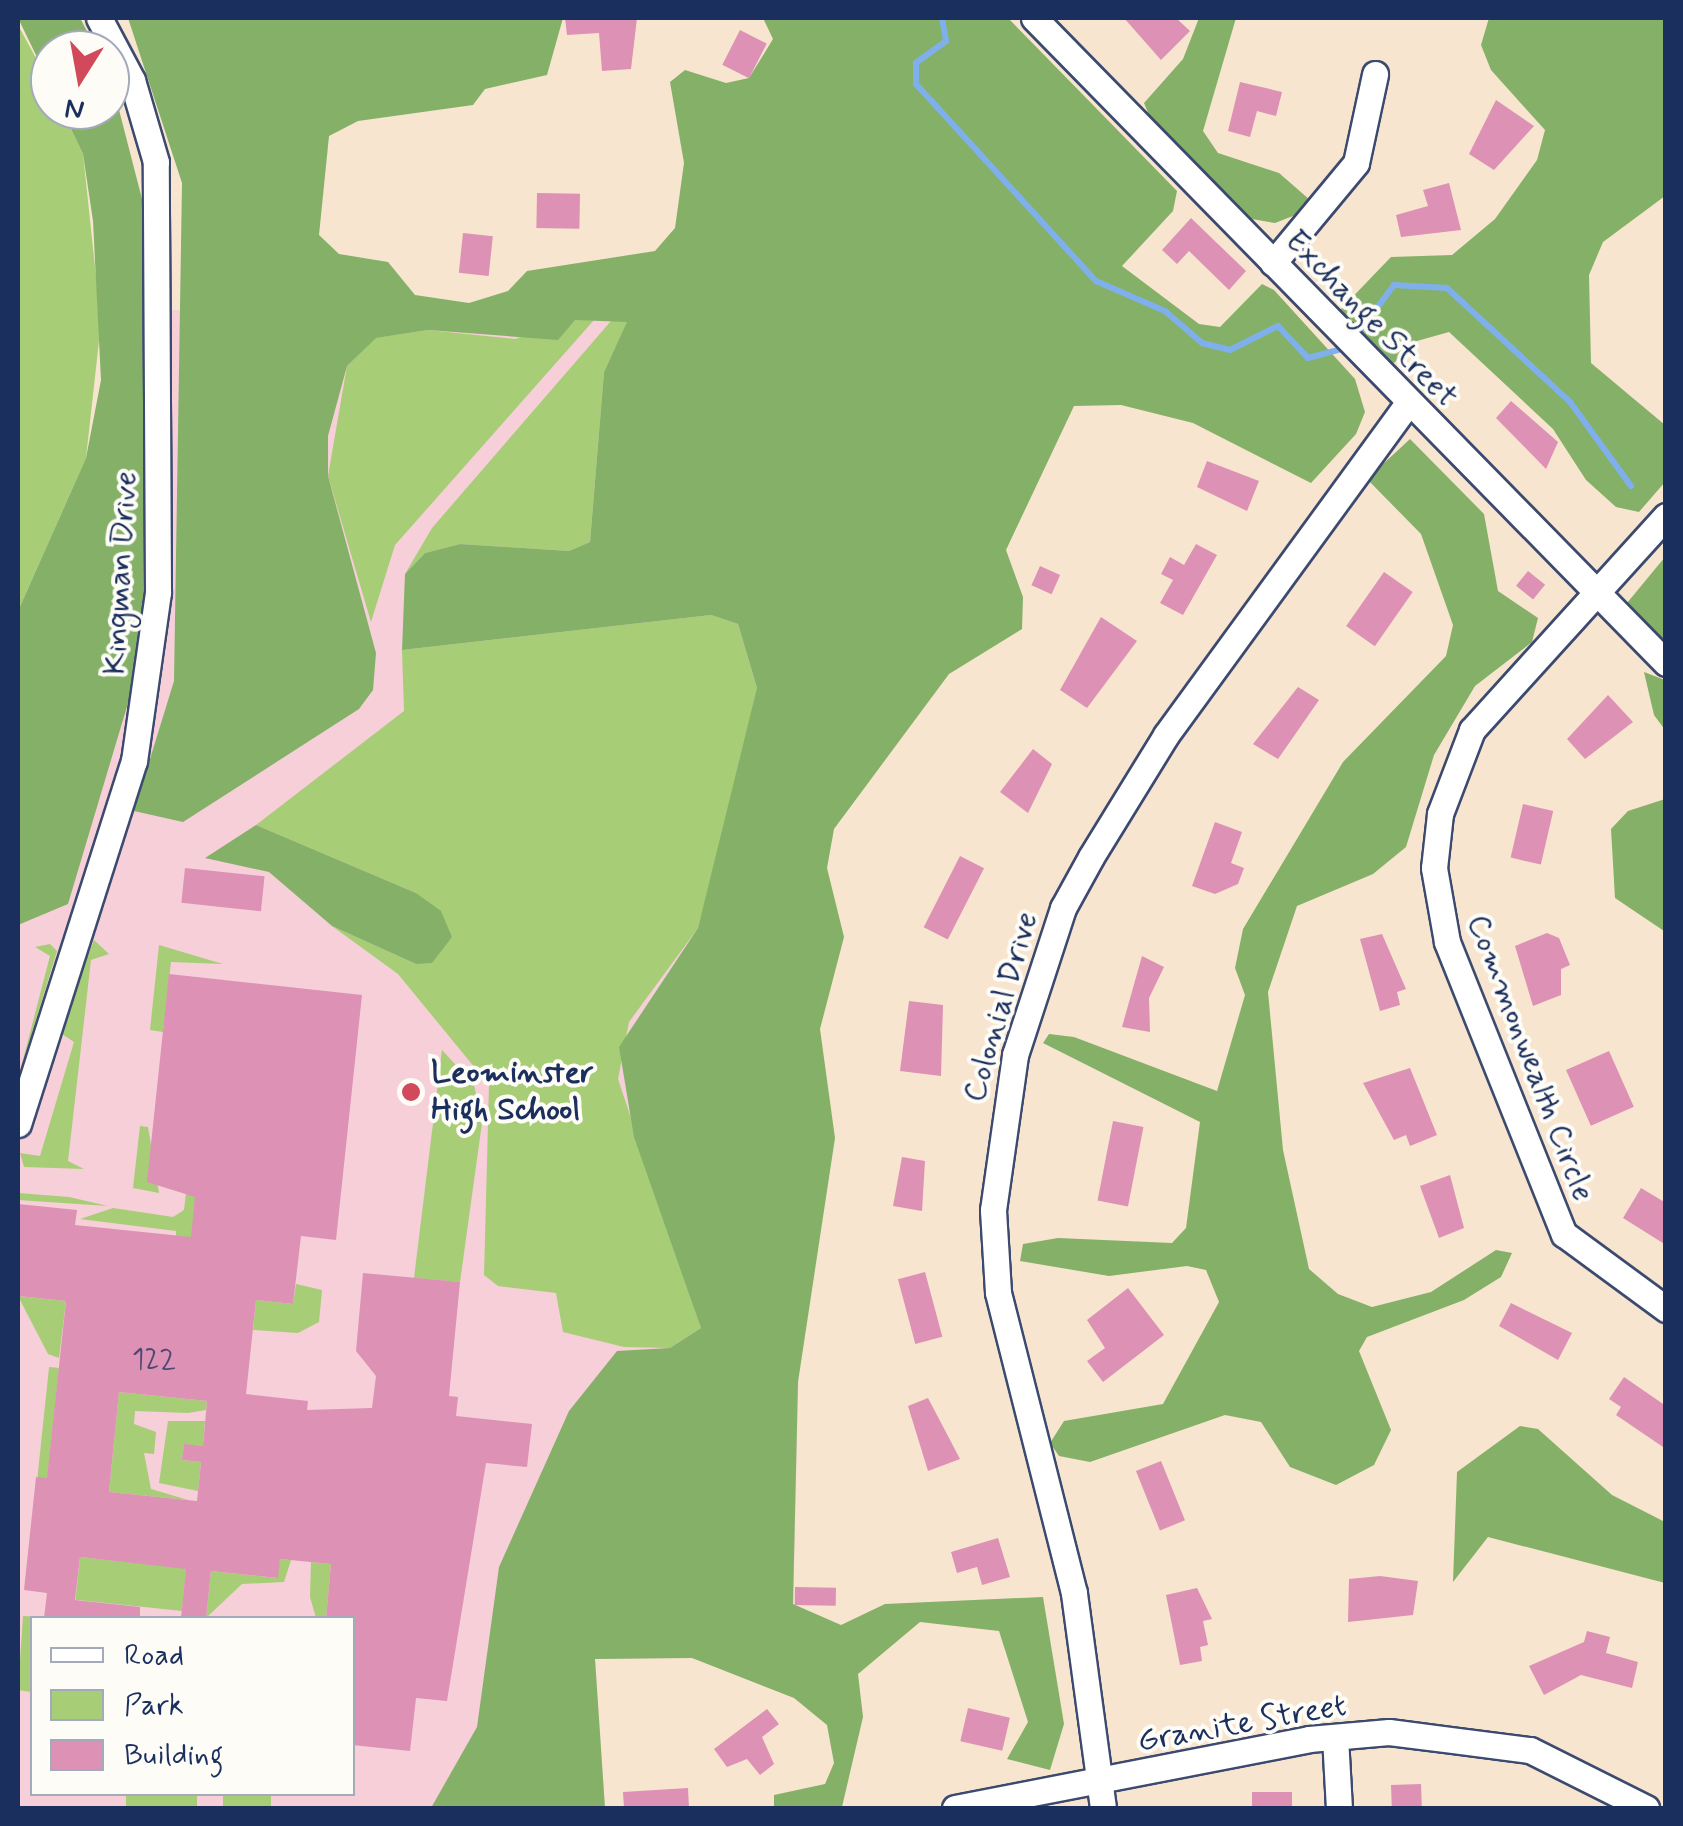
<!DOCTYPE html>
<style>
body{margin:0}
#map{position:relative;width:1683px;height:1826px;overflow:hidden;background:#f7e5cf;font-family:Mynerve,sans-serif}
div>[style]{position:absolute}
.built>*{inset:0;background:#f6cfd8}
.green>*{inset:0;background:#a7cd77;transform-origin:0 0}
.forest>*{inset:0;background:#85b068}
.stream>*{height:6px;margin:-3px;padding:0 3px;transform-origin:3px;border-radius:3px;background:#80b0eb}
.building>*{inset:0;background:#dd91b5;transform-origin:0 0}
.roads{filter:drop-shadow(2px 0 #3c4a6f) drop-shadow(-2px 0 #3c4a6f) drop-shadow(0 2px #3c4a6f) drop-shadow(0 -2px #3c4a6f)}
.minor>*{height:25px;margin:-12.5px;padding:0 12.5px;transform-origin:12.5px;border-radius:12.5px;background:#fff}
.dots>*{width:28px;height:28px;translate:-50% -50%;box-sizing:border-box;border:5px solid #fdfcf7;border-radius:50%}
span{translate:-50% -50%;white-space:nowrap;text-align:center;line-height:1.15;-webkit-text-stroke:8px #fdfcf7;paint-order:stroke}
.number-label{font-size:28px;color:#4c4874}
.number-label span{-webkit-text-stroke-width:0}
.street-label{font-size:32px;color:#1b2f5e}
.poi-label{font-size:32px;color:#1b2f5e;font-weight:700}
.left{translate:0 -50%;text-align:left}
.frame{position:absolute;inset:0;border:20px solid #1b2f5e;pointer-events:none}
.legend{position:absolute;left:30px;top:1616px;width:325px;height:180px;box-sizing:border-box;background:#fdfcf7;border:2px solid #a3aaba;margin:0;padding:12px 18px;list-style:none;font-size:30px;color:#1b2f5e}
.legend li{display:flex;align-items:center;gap:20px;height:50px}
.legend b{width:50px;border:2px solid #a3aaba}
.north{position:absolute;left:30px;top:30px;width:100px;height:100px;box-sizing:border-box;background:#fdfcf7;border:2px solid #a3aaba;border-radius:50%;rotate:191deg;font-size:28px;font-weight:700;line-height:40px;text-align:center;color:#1b2f5e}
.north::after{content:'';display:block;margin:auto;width:35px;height:45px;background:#d1495b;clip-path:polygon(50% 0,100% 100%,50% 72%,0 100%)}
</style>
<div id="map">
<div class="built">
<i style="clip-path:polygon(evenodd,133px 309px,743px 324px,1027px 501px,973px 627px,816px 622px,792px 1656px,595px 1659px,605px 1808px,18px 1808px,18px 803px,133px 309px,32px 1618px,352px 1618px,352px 1794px,32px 1794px,32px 1618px)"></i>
</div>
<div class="green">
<i style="clip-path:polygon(18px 25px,50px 84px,50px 110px,62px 110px,83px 154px,101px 323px,86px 458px,18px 611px)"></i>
<i style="clip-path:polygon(575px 320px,594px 320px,395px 545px,371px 622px,328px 476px,347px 366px,375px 338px,428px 330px,515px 339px)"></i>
<i style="clip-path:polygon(611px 321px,628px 321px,604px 372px,590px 542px,569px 551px,460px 544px,425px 553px,405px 574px,432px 528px)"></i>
<i style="clip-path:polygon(711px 615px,738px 624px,757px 688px,754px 723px,698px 928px,629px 1022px,618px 1079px,701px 1328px,670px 1348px,624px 1347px,563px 1332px,556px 1293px,498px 1286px,484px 1275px,489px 1085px,398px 974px,332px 926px,416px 964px,416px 893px,256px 825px,404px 711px,402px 650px)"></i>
<i style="clip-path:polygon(94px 940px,109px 954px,91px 960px,68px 1161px,84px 1169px,24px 1167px,20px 1153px,40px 1156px,74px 1042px,59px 1032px)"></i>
<i style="clip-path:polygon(50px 944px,57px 951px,18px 1079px,50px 956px,35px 947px)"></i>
<i style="clip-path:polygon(159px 945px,223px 964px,171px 962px,163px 1032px,150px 1030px)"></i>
<i style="clip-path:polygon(442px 1050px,474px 1085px,482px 1123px,460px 1282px,414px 1278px)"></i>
<i style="clip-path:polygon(140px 1126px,148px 1127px,159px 1193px,133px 1188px)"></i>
<i style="clip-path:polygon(187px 1184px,201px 1185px,190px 1247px,176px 1246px,176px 1231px,80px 1219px,113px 1208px,173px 1217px,184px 1210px)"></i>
<i style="clip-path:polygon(18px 1193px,69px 1197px,108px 1206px,18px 1200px)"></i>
<i style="clip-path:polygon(296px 1284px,322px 1290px,319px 1322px,298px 1333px,253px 1330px,256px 1300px,293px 1304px)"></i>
<i style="clip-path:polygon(18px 1296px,66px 1301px,59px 1358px,48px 1354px)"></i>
<i style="left:59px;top:1368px;width:112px;height:10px;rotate:96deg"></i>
<i style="clip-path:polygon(119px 1392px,207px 1401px,206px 1410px,188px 1413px,135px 1411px,134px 1424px,156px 1432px,154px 1454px,144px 1453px,151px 1489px,188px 1500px,109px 1492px)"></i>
<i style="clip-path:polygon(168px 1421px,205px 1421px,203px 1446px,184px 1445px,182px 1460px,201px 1462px,198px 1491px,159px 1483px)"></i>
<i style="left:80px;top:1557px;width:107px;height:43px;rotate:6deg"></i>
<i style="clip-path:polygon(280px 1559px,291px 1560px,284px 1582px,242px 1584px,206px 1618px,211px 1571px,277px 1578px)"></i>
<i style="clip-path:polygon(311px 1562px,331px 1564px,326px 1618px,316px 1618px,310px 1597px)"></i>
<i style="clip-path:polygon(23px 1616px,44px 1617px,32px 1618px,32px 1692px,18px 1690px)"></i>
<i style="left:126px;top:1794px;width:71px;height:14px"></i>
<i style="left:223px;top:1794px;width:48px;height:15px"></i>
</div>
<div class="forest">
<i style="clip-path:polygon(18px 18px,80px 18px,97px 50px,50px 50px,50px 84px)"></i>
<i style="clip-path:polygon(128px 18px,563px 18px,547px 75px,485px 89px,473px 105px,358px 121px,329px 136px,319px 235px,339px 254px,388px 262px,415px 295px,469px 303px,508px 291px,527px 271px,655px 251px,675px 228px,684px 163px,670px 82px,685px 70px,726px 83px,749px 78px,773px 39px,763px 18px,1008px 18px,1177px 191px,1173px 211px,1122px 266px,1199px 324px,1220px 327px,1262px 284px,1274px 290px,1355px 379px,1365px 412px,1356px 434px,1311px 483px,1193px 423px,1121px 405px,1074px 406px,1006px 550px,1023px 597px,1022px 629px,949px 674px,834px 829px,827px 868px,844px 937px,820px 1029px,835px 1138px,798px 1382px,793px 1604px,841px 1625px,885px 1604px,1043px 1597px,1064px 1724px,1050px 1770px,1007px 1759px,1028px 1722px,999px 1631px,920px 1622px,858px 1674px,863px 1717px,842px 1807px,774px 1808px,774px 1795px,825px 1784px,834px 1763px,827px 1725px,794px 1698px,692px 1658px,595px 1659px,605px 1808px,431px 1808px,477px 1727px,499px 1567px,569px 1411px,617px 1351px,670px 1348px,701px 1328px,634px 1137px,619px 1047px,698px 928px,757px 688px,738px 624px,711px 615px,402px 650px,405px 574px,425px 553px,460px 544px,569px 551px,590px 542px,604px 372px,627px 322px,575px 320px,558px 340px,428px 330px,376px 338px,347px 366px,328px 436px,328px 476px,376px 653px,373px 690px,359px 709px,183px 822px,134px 811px,174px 681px,182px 183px)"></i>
<i style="clip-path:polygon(1199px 18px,1236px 18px,1203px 131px,1218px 153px,1279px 173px,1310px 200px,1298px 214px,1275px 223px,1246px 218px,1149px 115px,1144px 103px,1183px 59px)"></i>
<i style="clip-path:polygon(1489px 18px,1665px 18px,1665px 196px,1603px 242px,1589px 275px,1591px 363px,1665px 425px,1665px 482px,1639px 512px,1616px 507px,1586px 480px,1553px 429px,1449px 332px,1417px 341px,1394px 363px,1375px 355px,1340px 310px,1391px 257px,1452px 255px,1495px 219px,1537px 160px,1545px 130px,1491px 70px,1481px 45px)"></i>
<i style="clip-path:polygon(110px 75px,142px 199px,144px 598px,134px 683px,68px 904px,18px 925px,18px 611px,86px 458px,101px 380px,93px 221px,83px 154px,62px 110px,110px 110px)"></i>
<i style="clip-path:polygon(1410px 439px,1484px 514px,1498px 591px,1538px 618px,1532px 642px,1475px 686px,1434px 755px,1406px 847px,1373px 874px,1297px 906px,1268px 992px,1283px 1150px,1309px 1269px,1338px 1294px,1372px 1307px,1431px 1292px,1496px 1250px,1512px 1253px,1501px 1277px,1464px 1300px,1367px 1337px,1359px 1351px,1391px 1430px,1374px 1465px,1336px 1485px,1290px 1467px,1261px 1422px,1225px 1415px,1090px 1462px,1059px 1456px,1050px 1443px,1064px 1421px,1163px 1404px,1219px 1302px,1206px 1270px,1187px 1266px,1109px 1276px,1020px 1261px,1023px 1244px,1058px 1238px,1172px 1243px,1186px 1228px,1200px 1122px,1043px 1043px,1049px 1034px,1074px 1037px,1217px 1091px,1245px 995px,1235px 968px,1243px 929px,1343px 762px,1446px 656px,1453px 625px,1421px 534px,1367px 479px)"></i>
<i style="clip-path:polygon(1665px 557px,1665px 642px,1627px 603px)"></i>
<i style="clip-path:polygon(1644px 672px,1665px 680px,1665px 730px,1654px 715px)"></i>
<i style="clip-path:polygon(1665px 799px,1665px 966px,1664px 931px,1615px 898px,1611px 829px,1628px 811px)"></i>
<i style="clip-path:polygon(256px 825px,416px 893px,441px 911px,452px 937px,432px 963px,416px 964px,332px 926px,269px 872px,205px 858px)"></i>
<i style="clip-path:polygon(1520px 1426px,1538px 1429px,1612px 1495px,1665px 1522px,1665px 1583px,1488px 1537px,1453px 1582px,1457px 1472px)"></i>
</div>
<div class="stream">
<i style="left:942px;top:18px;width:23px;rotate:80deg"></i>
<i style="left:946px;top:41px;width:37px;rotate:144deg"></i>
<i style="left:916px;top:63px;width:21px;rotate:90deg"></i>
<i style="left:916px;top:84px;width:267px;rotate:47.6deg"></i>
<i style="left:1096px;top:281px;width:75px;rotate:23.5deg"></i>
<i style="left:1165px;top:311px;width:49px;rotate:40.9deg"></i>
<i style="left:1202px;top:343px;width:29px;rotate:14deg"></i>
<i style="left:1230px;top:350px;width:54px;rotate:-26.6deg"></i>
<i style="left:1278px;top:326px;width:44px;rotate:46.8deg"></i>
<i style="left:1308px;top:358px;width:42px;rotate:-15deg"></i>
<i style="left:1356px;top:336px;width:64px;rotate:-53.3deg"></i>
<i style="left:1394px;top:285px;width:53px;rotate:3.2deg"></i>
<i style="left:1447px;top:288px;width:168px;rotate:42.8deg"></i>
<i style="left:1570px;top:402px;width:104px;rotate:54deg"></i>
</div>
<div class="building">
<i style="clip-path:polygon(565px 18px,637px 18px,631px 69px,602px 71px,599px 33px,567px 35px)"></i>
<i style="clip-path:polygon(1124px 18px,1176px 18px,1190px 31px,1161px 60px)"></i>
<i style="left:740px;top:30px;width:30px;height:39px;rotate:27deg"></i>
<i style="clip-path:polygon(1240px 82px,1282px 92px,1276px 116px,1257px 111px,1250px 137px,1228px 131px)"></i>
<i style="clip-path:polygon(1496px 100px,1534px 126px,1494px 170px,1469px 154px)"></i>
<i style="clip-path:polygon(1449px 183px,1461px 230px,1401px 237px,1396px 215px,1428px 206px,1423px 190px)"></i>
<i style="left:537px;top:193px;width:43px;height:35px;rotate:1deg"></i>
<i style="clip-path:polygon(1191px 218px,1246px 271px,1229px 290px,1189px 251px,1177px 264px,1162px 250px)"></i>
<i style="left:463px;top:233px;width:30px;height:40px;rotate:6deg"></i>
<i style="clip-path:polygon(1511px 401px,1558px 442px,1546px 469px,1496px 418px)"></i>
<i style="clip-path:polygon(1207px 461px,1259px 481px,1247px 511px,1197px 487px)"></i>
<i style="clip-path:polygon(1196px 544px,1217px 555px,1183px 615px,1160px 603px,1173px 580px,1161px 574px,1170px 557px,1184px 565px)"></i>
<i style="left:1040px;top:566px;width:22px;height:21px;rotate:24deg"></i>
<i style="left:1528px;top:571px;width:22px;height:19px;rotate:39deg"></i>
<i style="left:1384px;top:572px;width:35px;height:66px;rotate:35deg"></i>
<i style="clip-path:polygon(1101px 617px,1137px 641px,1087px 708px,1060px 690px)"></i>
<i style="clip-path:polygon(1298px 687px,1319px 700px,1278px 759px,1253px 744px)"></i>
<i style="clip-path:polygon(1608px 695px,1633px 722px,1585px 759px,1567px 739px)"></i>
<i style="clip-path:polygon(1033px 749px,1052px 764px,1028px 813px,1000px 792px)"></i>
<i style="left:1523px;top:804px;width:31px;height:55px;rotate:13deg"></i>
<i style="clip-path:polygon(1215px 822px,1242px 832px,1231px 863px,1244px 868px,1238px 884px,1215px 894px,1192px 886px)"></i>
<i style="left:960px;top:856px;width:27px;height:80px;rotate:27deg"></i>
<i style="left:185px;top:868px;width:80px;height:35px;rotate:6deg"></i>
<i style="clip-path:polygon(1547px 933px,1559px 938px,1570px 965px,1561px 969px,1561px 995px,1533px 1006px,1515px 946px)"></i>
<i style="clip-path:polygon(1382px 934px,1406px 989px,1397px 992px,1400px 1005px,1380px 1011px,1360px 939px)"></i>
<i style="clip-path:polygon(1142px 956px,1164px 967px,1149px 998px,1150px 1032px,1122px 1027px)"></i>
<i style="clip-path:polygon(evenodd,169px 974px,362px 995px,336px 1240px,301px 1236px,293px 1304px,256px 1300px,246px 1394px,308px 1401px,307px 1410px,372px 1408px,376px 1376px,356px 1351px,363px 1273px,460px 1282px,449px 1396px,458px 1397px,456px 1416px,532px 1424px,527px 1467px,486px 1463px,447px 1701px,416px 1698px,410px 1751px,352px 1745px,352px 1618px,326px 1618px,331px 1564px,280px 1559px,278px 1578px,211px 1571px,206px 1618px,181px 1618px,186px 1569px,80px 1557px,75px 1600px,140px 1607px,140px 1618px,44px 1618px,47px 1593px,24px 1590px,36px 1477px,47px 1478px,66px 1301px,18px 1296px,18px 1204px,77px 1210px,75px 1225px,191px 1237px,195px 1197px,147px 1182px,169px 974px,119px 1392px,207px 1401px,203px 1446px,184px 1444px,182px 1460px,201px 1462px,197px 1501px,109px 1492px,119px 1392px)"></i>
<i style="clip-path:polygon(909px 1001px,943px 1005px,941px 1076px,900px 1071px)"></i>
<i style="left:1609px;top:1051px;width:61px;height:47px;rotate:66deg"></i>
<i style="clip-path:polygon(1410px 1068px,1437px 1135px,1410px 1146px,1406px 1135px,1394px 1140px,1363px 1083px)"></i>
<i style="left:1113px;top:1121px;width:31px;height:81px;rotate:11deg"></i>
<i style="clip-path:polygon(902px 1157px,925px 1161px,922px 1211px,893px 1206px)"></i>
<i style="clip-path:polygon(1450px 1175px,1464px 1228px,1439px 1238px,1420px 1186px)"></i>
<i style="clip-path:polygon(1641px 1188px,1666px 1203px,1666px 1245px,1623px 1218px)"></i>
<i style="left:925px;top:1272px;width:67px;height:28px;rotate:75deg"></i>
<i style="clip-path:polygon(1128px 1288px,1164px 1335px,1103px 1382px,1087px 1361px,1105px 1348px,1087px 1320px)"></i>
<i style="clip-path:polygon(1511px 1303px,1572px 1333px,1558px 1360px,1499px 1326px)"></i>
<i style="clip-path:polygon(1624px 1377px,1666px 1406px,1666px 1449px,1616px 1415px,1621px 1407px,1609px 1399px)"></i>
<i style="clip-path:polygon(928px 1398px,960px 1459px,928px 1471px,908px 1406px)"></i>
<i style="left:1161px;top:1461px;width:64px;height:27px;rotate:68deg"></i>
<i style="clip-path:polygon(998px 1538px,1010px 1577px,982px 1585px,977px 1567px,957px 1573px,951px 1552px)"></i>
<i style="clip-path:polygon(1380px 1576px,1418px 1581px,1413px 1615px,1348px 1622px,1349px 1579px)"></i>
<i style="left:795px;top:1587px;width:41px;height:18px;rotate:1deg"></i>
<i style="clip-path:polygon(1197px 1588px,1212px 1619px,1203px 1621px,1208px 1645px,1200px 1647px,1202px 1661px,1180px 1665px,1166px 1595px)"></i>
<i style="clip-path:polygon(1587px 1631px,1610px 1637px,1606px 1653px,1638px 1662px,1632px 1688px,1581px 1675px,1544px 1695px,1529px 1666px,1584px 1642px)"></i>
<i style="left:968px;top:1708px;width:43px;height:34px;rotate:13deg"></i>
<i style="clip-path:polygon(767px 1709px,779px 1724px,762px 1737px,774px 1764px,760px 1775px,747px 1759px,727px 1767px,714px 1749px)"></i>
<i style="left:1421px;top:1784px;width:24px;height:30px;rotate:88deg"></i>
<i style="clip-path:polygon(688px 1788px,689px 1808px,624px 1808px,623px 1792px)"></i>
<i style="left:1252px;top:1792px;width:40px;height:16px"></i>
</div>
<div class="roads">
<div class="minor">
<i style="left:1034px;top:18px;width:903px;rotate:45.58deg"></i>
<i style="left:1273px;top:263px;width:130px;rotate:-50.3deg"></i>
<i style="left:1356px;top:163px;width:91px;rotate:-77.9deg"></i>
<i style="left:1666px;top:516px;width:289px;rotate:132.2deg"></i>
<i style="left:1472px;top:730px;width:90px;rotate:110.9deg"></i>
<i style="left:1440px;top:814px;width:54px;rotate:96.3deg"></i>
<i style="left:1434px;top:868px;width:75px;rotate:80deg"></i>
<i style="left:1447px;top:942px;width:315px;rotate:68.2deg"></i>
<i style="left:1564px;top:1234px;width:127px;rotate:36.3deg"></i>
<i style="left:18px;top:1124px;width:381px;rotate:-72.3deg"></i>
<i style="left:134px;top:761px;width:171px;rotate:-81.9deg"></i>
<i style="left:158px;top:592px;width:430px;rotate:-90.3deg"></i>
<i style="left:156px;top:162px;width:85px;rotate:-106.3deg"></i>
<i style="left:132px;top:80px;width:70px;rotate:-118deg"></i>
<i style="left:1335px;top:1737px;width:71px;rotate:86.8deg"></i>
<i style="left:955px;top:1808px;width:361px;rotate:-11deg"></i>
<i style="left:1309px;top:1739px;width:80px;rotate:-5deg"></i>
<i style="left:1389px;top:1732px;width:142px;rotate:7.3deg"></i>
<i style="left:1530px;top:1750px;width:130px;rotate:26.6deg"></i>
<i style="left:1103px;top:1808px;width:217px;rotate:-97.7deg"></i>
<i style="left:1074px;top:1593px;width:310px;rotate:-104.2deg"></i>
<i style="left:998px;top:1292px;width:82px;rotate:-93.5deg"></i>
<i style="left:993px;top:1210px;width:157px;rotate:-81.9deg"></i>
<i style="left:1015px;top:1055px;width:155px;rotate:-71.9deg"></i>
<i style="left:1063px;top:908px;width:58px;rotate:-61.2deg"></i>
<i style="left:1091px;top:857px;width:143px;rotate:-58.4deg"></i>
<i style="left:1166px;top:735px;width:409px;rotate:-53.9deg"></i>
</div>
</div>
<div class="dots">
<i style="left:411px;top:1092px;background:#d1495b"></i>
</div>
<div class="number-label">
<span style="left:154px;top:1361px">122</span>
</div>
<div class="street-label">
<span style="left:1371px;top:319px;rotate:46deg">Exchange Street</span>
<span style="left:121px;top:573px;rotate:-87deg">Kingman Drive</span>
<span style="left:1001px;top:1007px;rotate:-74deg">Colonial Drive</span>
<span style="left:1530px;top:1058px;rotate:69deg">Commonwealth Circle</span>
<span style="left:1242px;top:1724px;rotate:-10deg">Granite Street</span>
</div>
<div class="poi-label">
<span class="left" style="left:431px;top:1092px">Leominster<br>High School</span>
</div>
<div class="frame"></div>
<ul class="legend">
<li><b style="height:12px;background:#fff"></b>Road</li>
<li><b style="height:28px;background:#a7cd77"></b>Park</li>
<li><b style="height:28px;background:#dd91b5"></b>Building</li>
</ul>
<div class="north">N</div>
</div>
